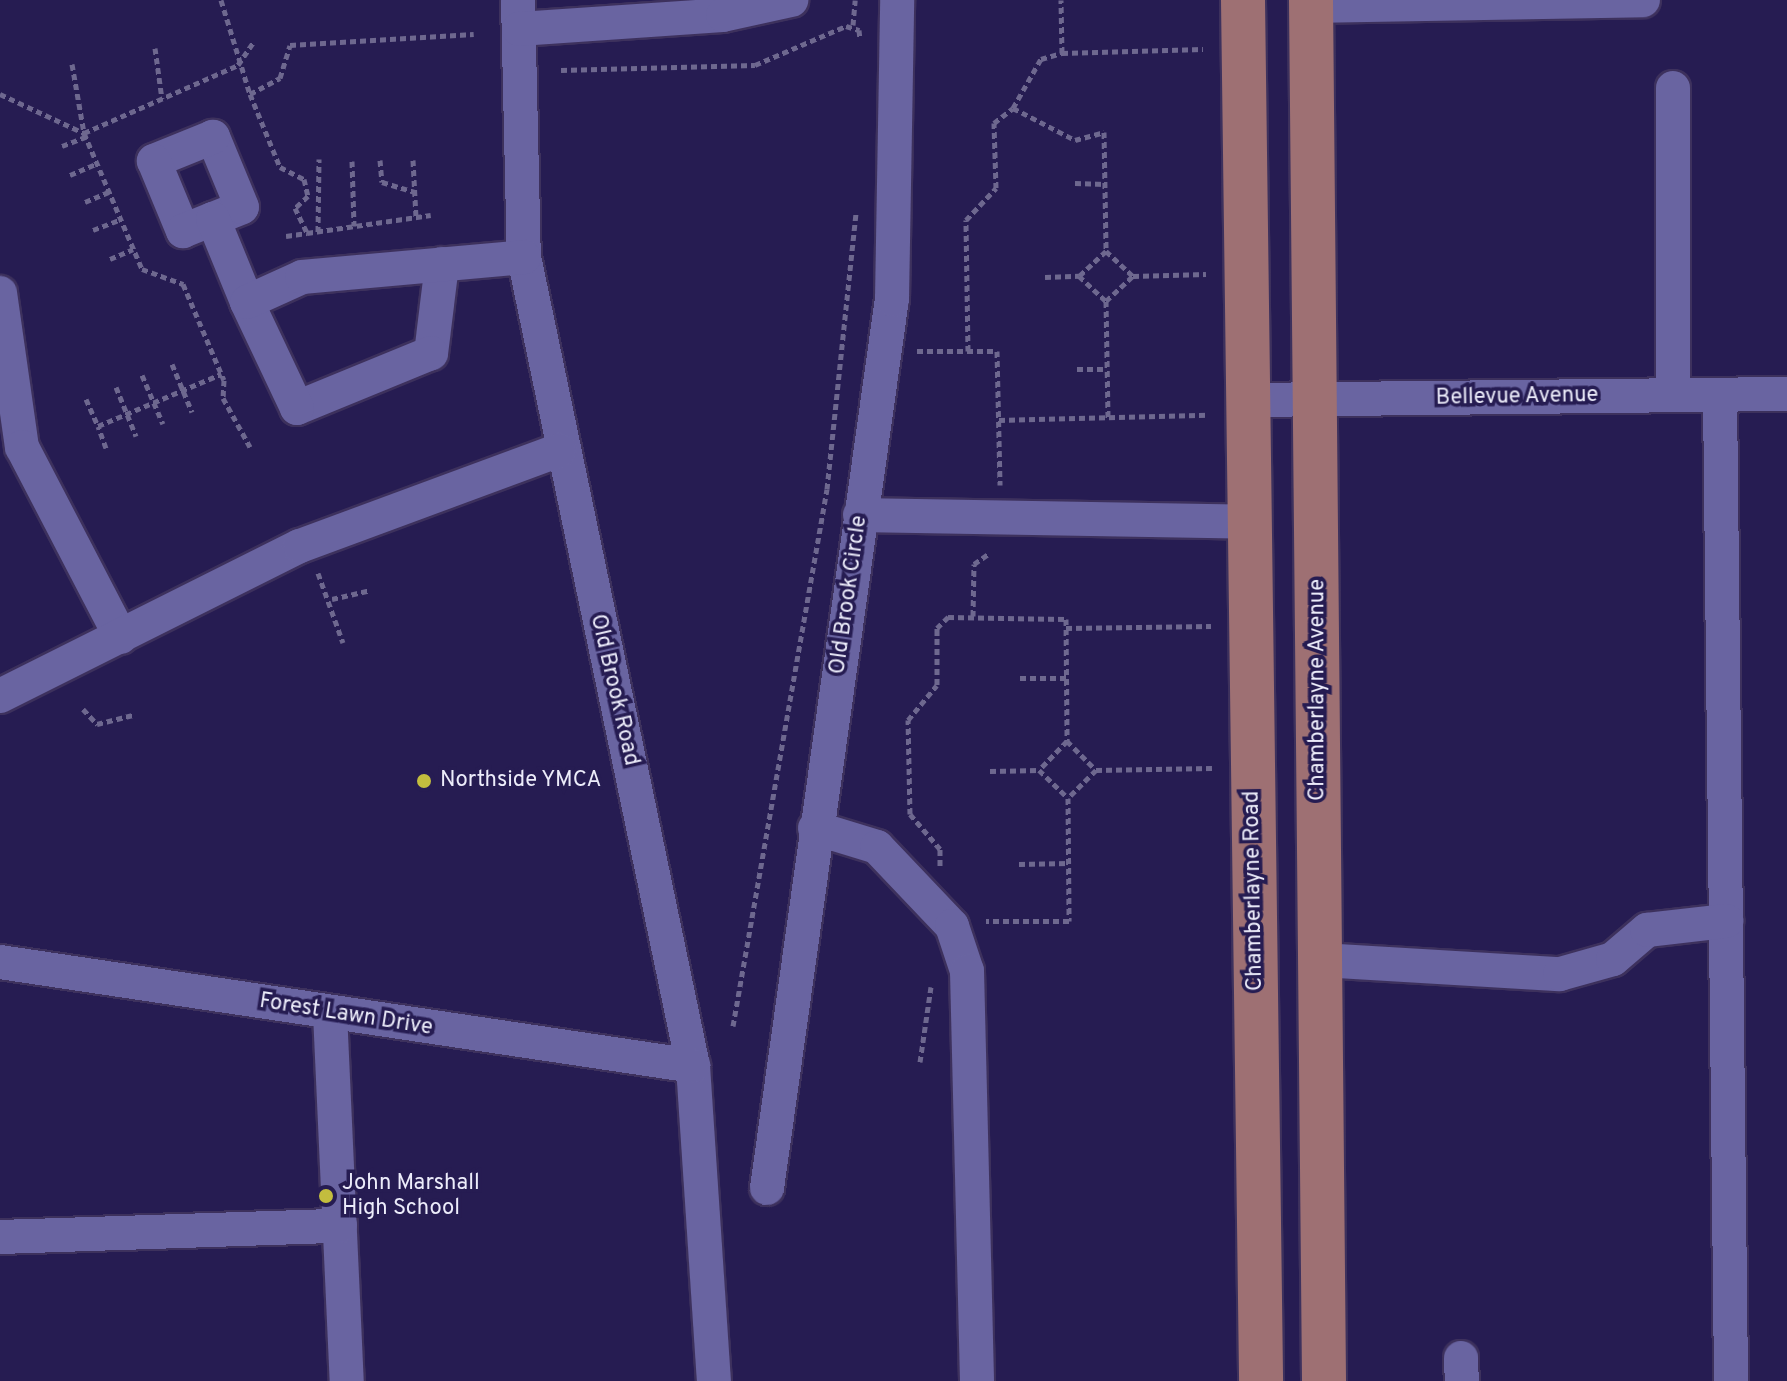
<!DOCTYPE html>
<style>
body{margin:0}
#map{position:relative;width:1787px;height:1381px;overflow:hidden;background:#261c52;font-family:Overpass,sans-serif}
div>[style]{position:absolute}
.path>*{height:5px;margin-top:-2.5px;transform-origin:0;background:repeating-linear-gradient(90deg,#6e688f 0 6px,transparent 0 10px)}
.roads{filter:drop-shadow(2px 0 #3d315d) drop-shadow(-2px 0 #3d315d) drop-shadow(0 2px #3d315d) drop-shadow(0 -2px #3d315d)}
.minor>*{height:34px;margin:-17px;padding:0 17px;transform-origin:17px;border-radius:17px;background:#6964a1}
.major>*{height:44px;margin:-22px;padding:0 22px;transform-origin:22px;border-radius:22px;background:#9e7073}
.dots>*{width:22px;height:22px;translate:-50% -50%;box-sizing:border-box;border:4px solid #261c52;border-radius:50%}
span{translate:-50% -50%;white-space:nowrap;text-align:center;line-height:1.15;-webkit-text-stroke:7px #261c52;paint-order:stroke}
.street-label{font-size:22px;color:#ececfa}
.poi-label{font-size:22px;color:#ececfa}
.left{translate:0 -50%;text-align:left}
</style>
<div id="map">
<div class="path">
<i style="left:221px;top:0;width:98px;rotate:72.9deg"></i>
<i style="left:250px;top:94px;width:34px;rotate:-28deg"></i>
<i style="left:280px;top:78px;width:34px;rotate:-73deg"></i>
<i style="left:290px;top:45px;width:184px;rotate:-3.4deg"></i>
<i style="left:853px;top:25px;width:25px;rotate:-85deg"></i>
<i style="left:155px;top:48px;width:51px;rotate:82.2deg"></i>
<i style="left:1062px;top:53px;width:141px;rotate:-1.6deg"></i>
<i style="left:72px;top:64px;width:70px;rotate:80.1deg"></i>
<i style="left:84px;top:133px;width:148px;rotate:66.9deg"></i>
<i style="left:142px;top:269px;width:44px;rotate:20.1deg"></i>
<i style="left:183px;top:284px;width:104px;rotate:66.9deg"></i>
<i style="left:224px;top:380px;width:18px;rotate:93deg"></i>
<i style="left:223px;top:398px;width:56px;rotate:61.1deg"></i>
<i style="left:561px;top:70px;width:194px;rotate:-1.5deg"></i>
<i style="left:755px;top:65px;width:99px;rotate:-23.2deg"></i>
<i style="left:846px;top:26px;width:14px;rotate:17deg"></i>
<i style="left:859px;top:30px;width:9px;rotate:84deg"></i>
<i style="left:0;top:94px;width:93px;rotate:24.9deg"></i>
<i style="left:84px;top:133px;width:168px;rotate:-23.8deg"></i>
<i style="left:238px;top:65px;width:27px;rotate:-56deg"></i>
<i style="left:250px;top:94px;width:79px;rotate:67.7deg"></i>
<i style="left:280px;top:167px;width:27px;rotate:27deg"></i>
<i style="left:304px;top:179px;width:17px;rotate:77deg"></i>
<i style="left:308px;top:196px;width:18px;rotate:137deg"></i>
<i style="left:295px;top:208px;width:28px;rotate:64deg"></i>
<i style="left:307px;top:233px;width:125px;rotate:-8.3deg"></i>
<i style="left:1013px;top:108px;width:70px;rotate:27.3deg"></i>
<i style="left:1075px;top:140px;width:30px;rotate:-15deg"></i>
<i style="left:1104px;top:132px;width:119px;rotate:89deg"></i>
<i style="left:1106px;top:251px;width:37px;rotate:137deg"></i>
<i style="left:62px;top:146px;width:26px;rotate:-21deg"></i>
<i style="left:380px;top:160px;width:22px;rotate:85deg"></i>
<i style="left:382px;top:182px;width:34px;rotate:17deg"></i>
<i style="left:413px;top:160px;width:58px;rotate:87deg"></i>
<i style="left:352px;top:161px;width:65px;rotate:88.2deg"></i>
<i style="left:70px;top:175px;width:28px;rotate:-23deg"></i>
<i style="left:1075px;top:183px;width:30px;rotate:2deg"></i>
<i style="left:85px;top:202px;width:26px;rotate:-23deg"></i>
<i style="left:93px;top:230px;width:30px;rotate:-21deg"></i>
<i style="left:318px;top:232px;width:73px;rotate:-89.2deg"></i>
<i style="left:286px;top:236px;width:21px;rotate:-8deg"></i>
<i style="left:1106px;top:251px;width:37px;rotate:43deg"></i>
<i style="left:110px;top:259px;width:25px;rotate:-23deg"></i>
<i style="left:1045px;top:277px;width:34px;rotate:-2deg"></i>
<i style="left:1079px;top:276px;width:37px;rotate:43deg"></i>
<i style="left:1106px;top:301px;width:117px;rotate:89deg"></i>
<i style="left:1106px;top:301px;width:37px;rotate:-43deg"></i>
<i style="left:1133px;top:276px;width:73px;rotate:-1.6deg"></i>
<i style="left:917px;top:351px;width:80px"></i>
<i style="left:997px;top:351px;width:134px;rotate:88.7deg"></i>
<i style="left:968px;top:351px;width:131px;rotate:-90.9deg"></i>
<i style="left:966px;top:220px;width:44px;rotate:-46.8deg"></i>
<i style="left:996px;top:188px;width:65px;rotate:-91.8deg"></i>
<i style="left:994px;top:123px;width:24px;rotate:-38deg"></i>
<i style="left:1013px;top:108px;width:56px;rotate:-60.3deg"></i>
<i style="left:1041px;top:59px;width:22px;rotate:-16deg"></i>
<i style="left:1062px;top:53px;width:53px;rotate:-91.1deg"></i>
<i style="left:172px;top:364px;width:52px;rotate:67.4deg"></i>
<i style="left:1077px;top:369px;width:30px"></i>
<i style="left:142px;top:375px;width:53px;rotate:66.8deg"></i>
<i style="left:116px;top:387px;width:53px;rotate:67.8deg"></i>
<i style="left:86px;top:399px;width:30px;rotate:66deg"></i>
<i style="left:999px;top:420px;width:210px;rotate:-1.4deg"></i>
<i style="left:106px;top:448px;width:23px;rotate:-110deg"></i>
<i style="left:98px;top:426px;width:134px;rotate:-22.9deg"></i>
<i style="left:318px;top:573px;width:74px;rotate:70.3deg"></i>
<i style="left:332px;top:599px;width:39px;rotate:-13deg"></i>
<i style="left:973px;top:616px;width:52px;rotate:-88.9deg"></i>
<i style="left:974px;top:564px;width:19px;rotate:-35deg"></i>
<i style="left:1066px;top:628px;width:145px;rotate:-0.8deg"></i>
<i style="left:1020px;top:678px;width:47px"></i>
<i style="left:83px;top:709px;width:21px;rotate:47deg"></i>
<i style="left:97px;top:724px;width:37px;rotate:-14deg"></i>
<i style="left:1067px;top:741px;width:41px;rotate:45deg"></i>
<i style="left:1096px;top:770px;width:40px;rotate:135deg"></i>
<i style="left:1096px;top:770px;width:116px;rotate:-1deg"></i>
<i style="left:990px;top:771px;width:49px;rotate:-1.2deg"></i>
<i style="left:1019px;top:864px;width:50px;rotate:-1.1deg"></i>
<i style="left:940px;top:866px;width:17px;rotate:-90deg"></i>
<i style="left:940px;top:849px;width:46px;rotate:-130.6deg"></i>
<i style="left:910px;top:814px;width:94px;rotate:-91.2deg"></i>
<i style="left:908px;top:720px;width:45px;rotate:-50.4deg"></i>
<i style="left:937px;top:685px;width:57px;rotate:-90deg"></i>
<i style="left:937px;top:628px;width:16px;rotate:-45deg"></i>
<i style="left:948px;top:617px;width:118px;rotate:1deg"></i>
<i style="left:1066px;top:619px;width:122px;rotate:89.5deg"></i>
<i style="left:1067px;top:741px;width:40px;rotate:134deg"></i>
<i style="left:1039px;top:770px;width:40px;rotate:44deg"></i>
<i style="left:1068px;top:798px;width:123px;rotate:89.5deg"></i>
<i style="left:1069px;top:921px;width:83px;rotate:180deg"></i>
<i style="left:733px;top:1026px;width:545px;rotate:-80.07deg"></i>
<i style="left:827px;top:489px;width:278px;rotate:-84deg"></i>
<i style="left:920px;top:1062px;width:76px;rotate:-81.7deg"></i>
</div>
<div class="roads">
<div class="minor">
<i style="left:518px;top:0;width:257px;rotate:88.7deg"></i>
<i style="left:524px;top:257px;width:826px;rotate:78.2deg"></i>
<i style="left:693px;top:1066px;width:316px;rotate:86.2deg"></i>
<i style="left:1311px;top:6px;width:332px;rotate:-1deg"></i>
<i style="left:519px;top:29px;width:204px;rotate:-3.9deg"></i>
<i style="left:723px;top:15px;width:70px;rotate:-12.4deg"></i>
<i style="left:213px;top:219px;width:31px;rotate:-22deg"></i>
<i style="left:242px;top:207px;width:76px;rotate:-112.5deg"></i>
<i style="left:213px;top:137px;width:64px;rotate:157.9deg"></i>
<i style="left:154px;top:161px;width:76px;rotate:67.5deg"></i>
<i style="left:183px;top:231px;width:32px;rotate:-22deg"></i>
<i style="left:213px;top:219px;width:90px;rotate:67.7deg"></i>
<i style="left:442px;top:264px;width:90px;rotate:97deg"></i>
<i style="left:431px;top:353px;width:145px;rotate:157.7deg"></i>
<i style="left:297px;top:408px;width:117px;rotate:-115.3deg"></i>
<i style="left:247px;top:302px;width:60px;rotate:-24.4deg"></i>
<i style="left:302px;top:277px;width:223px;rotate:-5.1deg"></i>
<i style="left:0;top:293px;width:156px;rotate:81.9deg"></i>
<i style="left:22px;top:447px;width:214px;rotate:62.5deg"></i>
<i style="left:1673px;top:395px;width:307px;rotate:-90deg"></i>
<i style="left:1720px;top:395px;width:986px;rotate:89.36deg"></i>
<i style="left:1247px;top:400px;width:540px;rotate:-0.64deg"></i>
<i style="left:860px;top:515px;width:389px;rotate:1deg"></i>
<i style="left:0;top:696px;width:335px;rotate:-26.6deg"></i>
<i style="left:300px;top:546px;width:276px;rotate:-20.3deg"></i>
<i style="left:815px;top:828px;width:65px;rotate:17deg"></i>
<i style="left:877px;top:847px;width:109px;rotate:46.5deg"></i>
<i style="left:952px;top:926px;width:47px;rotate:71.6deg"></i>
<i style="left:967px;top:971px;width:410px;rotate:88.6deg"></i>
<i style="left:1321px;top:960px;width:239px;rotate:3.4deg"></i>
<i style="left:1560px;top:974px;width:55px;rotate:-15.8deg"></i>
<i style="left:1613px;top:959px;width:45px;rotate:-40.5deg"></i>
<i style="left:1647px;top:930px;width:80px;rotate:-6.5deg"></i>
<i style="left:0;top:962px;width:701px;rotate:8.53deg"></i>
<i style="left:330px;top:1013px;width:368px;rotate:87.4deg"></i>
<i style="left:767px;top:1188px;width:898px;rotate:-82deg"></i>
<i style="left:892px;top:299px;width:299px;rotate:-89deg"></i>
<i style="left:0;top:1237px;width:340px;rotate:-1.9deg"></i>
<i style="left:1461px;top:1358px;width:23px;rotate:88deg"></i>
</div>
<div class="major">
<i style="left:1243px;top:0;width:1381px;rotate:89.25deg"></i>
<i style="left:1311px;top:0;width:1381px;rotate:89.46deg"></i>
</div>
</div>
<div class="dots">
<i style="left:424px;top:781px;background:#c3bd3e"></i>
<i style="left:326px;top:1196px;background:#c3bd3e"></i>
</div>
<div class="street-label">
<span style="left:1517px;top:397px;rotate:-1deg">Bellevue Avenue</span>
<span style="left:849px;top:595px;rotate:-82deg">Old Brook Circle</span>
<span style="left:614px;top:690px;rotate:77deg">Old Brook Road</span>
<span style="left:1318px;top:690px;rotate:-90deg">Chamberlayne Avenue</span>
<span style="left:1254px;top:891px;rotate:-91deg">Chamberlayne Road</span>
<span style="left:346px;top:1015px;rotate:9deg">Forest Lawn Drive</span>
</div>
<div class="poi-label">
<span class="left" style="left:440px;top:781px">Northside YMCA</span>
<span class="left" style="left:342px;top:1196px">John Marshall<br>High School</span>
</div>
</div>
